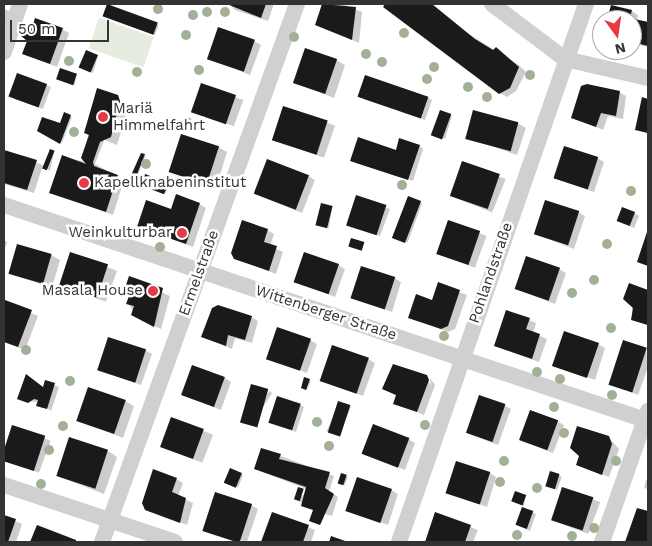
<!DOCTYPE html>
<meta charset="utf-8">
<style>
body{margin:0}
#map{position:relative;width:652px;height:546px;overflow:hidden;background:#fff;font-family:"Work Sans",sans-serif}
div>[style]{position:absolute}
.green>*{inset:0;background:#e6ecdf;transform-origin:0 0}
.shadow>*{inset:0;background:#0003;transform-origin:0 0}
.building>*{inset:0;background:#1a1a1a;transform-origin:0 0}
.minor>*{height:16px;margin:-8px;padding:0 8px;transform-origin:8px;border-radius:8px;background:#d0d0d0}
.trees>*{width:10px;height:10px;margin:-5px;border-radius:50%;background:#a2b095}
.dots>*{width:14px;height:14px;translate:-50% -50%;box-sizing:border-box;border:2px solid #fff;border-radius:50%}
span{translate:-50% -50%;white-space:nowrap;text-align:center;line-height:1.15;-webkit-text-stroke:5px #fff;paint-order:stroke}
.poi-label{font-size:15px;color:#333}
.left{translate:0 -50%;text-align:left}
.right{translate:-100% -50%;text-align:right}
.street-label{font-size:15px;color:#333}
.frame{position:absolute;inset:0;border:5px solid #333;pointer-events:none}
.north{position:absolute;left:592px;top:10px;width:50px;height:50px;box-sizing:border-box;background:#fff;border:1px solid #adadad;border-radius:50%;rotate:166deg;font-size:14px;font-weight:700;line-height:20px;text-align:center;color:#333}
.north::after{content:'';display:block;margin:auto;width:18px;height:22px;background:#e63946;clip-path:polygon(50% 0,100% 100%,50% 72%,0 100%)}
.scale{position:absolute;left:10px;top:20px;width:99px;height:22px;box-sizing:border-box;border:2px solid #333;border-top:0;padding-left:6px;font-size:15px;line-height:18px;white-space:nowrap;color:#333;-webkit-text-stroke:4px #fff;paint-order:stroke}
</style>
<div id="map">
<div class="green">
<i style="left:99px;top:18px;width:58px;height:32px;rotate:19deg"></i>
</div>
<div class="shadow">
<i style="clip-path:polygon(229px 4px,274px 4px,268px 21px,235px 10px)"></i>
<i style="clip-path:polygon(324px 4px,343px 4px,362px 12px,359px 43px,317px 24px)"></i>
<i style="clip-path:polygon(386px 4px,431px 4px,459px 28px,519px 65px,526px 72px,516px 91px,507px 97px,500px 93px)"></i>
<i style="left:107px;top:6px;width:55px;height:11px;rotate:20deg"></i>
<i style="clip-path:polygon(4px 9px,11px 12px,4px 48px)"></i>
<i style="clip-path:polygon(632px 11px,638px 15px,637px 21px,648px 24px,648px 47px,632px 43px,632px 20px,609px 20px)"></i>
<i style="clip-path:polygon(62px 29px,69px 33px,57px 67px,24px 54px)"></i>
<i style="clip-path:polygon(254px 41px,261px 45px,250px 75px,208px 58px)"></i>
<i style="clip-path:polygon(98px 56px,93px 73px,83px 69px)"></i>
<i style="clip-path:polygon(336px 60px,345px 65px,334px 98px,295px 82px)"></i>
<i style="clip-path:polygon(18px 75px,51px 87px,43px 109px,14px 99px)"></i>
<i style="clip-path:polygon(76px 75px,75px 85px,59px 80px)"></i>
<i style="left:202px;top:85px;width:44px;height:28px;rotate:20deg"></i>
<i style="clip-path:polygon(98px 90px,129px 107px,117px 145px,93px 135px,104px 141px,95px 164px,124px 180px,113px 215px,51px 192px,63px 157px,91px 163px,83px 158px)"></i>
<i style="clip-path:polygon(619px 92px,626px 96px,623px 119px,608px 116px,603px 130px,572px 117px)"></i>
<i style="clip-path:polygon(428px 98px,432px 100px,425px 120px,363px 99px)"></i>
<i style="clip-path:polygon(643px 99px,648px 100px,648px 134px,636px 129px)"></i>
<i style="left:284px;top:108px;width:54px;height:34px;rotate:19deg"></i>
<i style="clip-path:polygon(440px 111px,452px 116px,445px 139px,434px 135px)"></i>
<i style="clip-path:polygon(65px 114px,72px 117px,62px 143px,39px 130px,61px 124px)"></i>
<i style="clip-path:polygon(517px 123px,526px 128px,517px 155px,465px 137px)"></i>
<i style="clip-path:polygon(419px 146px,423px 149px,413px 181px,356px 163px)"></i>
<i style="clip-path:polygon(218px 147px,227px 152px,216px 188px,170px 171px)"></i>
<i style="clip-path:polygon(4px 151px,43px 165px,34px 193px,4px 184px)"></i>
<i style="clip-path:polygon(54px 152px,50px 171px,47px 169px)"></i>
<i style="left:141px;top:154px;width:5px;height:27px;rotate:22deg"></i>
<i style="clip-path:polygon(597px 158px,604px 162px,594px 192px,554px 178px)"></i>
<i style="left:463px;top:162px;width:46px;height:36px;rotate:22deg"></i>
<i style="clip-path:polygon(308px 176px,315px 180px,302px 213px,255px 194px)"></i>
<i style="clip-path:polygon(168px 184px,166px 193px,144px 185px)"></i>
<i style="clip-path:polygon(357px 197px,390px 209px,380px 236px,352px 227px)"></i>
<i style="left:408px;top:198px;width:15px;height:42px;rotate:20deg"></i>
<i style="clip-path:polygon(199px 204px,206px 208px,193px 247px,139px 227px)"></i>
<i style="clip-path:polygon(332px 207px,329px 228px,319px 225px)"></i>
<i style="clip-path:polygon(578px 212px,585px 216px,574px 249px,535px 234px)"></i>
<i style="clip-path:polygon(634px 213px,639px 216px,634px 228px,618px 221px)"></i>
<i style="left:449px;top:222px;width:40px;height:34px;rotate:20deg"></i>
<i style="clip-path:polygon(267px 230px,274px 234px,270px 246px,283px 252px,276px 274px,235px 258px)"></i>
<i style="clip-path:polygon(4px 240px,7px 242px,4px 251px)"></i>
<i style="left:71px;top:254px;width:49px;height:33px;rotate:20deg"></i>
<i style="clip-path:polygon(51px 255px,60px 260px,52px 288px,10px 274px)"></i>
<i style="clip-path:polygon(338px 265px,345px 269px,335px 297px,296px 281px)"></i>
<i style="clip-path:polygon(559px 269px,566px 273px,555px 304px,516px 289px)"></i>
<i style="clip-path:polygon(130px 278px,170px 296px,161px 329px,139px 319px,128px 303px,130px 297px,124px 294px)"></i>
<i style="clip-path:polygon(394px 278px,401px 282px,392px 312px,352px 297px)"></i>
<i style="clip-path:polygon(439px 284px,467px 295px,455px 329px,448px 332px,409px 317px,433px 302px)"></i>
<i style="clip-path:polygon(630px 285px,648px 291px,648px 326px,633px 319px)"></i>
<i style="clip-path:polygon(5px 302px,38px 316px,25px 350px,4px 342px)"></i>
<i style="clip-path:polygon(506px 311px,536px 323px,533px 333px,547px 339px,539px 362px,495px 346px)"></i>
<i style="clip-path:polygon(251px 317px,258px 321px,252px 343px,235px 338px,232px 349px,203px 337px)"></i>
<i style="clip-path:polygon(310px 340px,317px 344px,307px 373px,268px 358px)"></i>
<i style="clip-path:polygon(598px 344px,605px 348px,595px 380px,554px 365px)"></i>
<i style="clip-path:polygon(646px 349px,648px 367px,638px 395px,609px 383px)"></i>
<i style="clip-path:polygon(145px 350px,152px 354px,141px 385px,98px 369px)"></i>
<i style="clip-path:polygon(368px 359px,375px 363px,363px 396px,321px 380px)"></i>
<i style="clip-path:polygon(426px 376px,431px 386px,430px 378px,435px 385px,424px 415px,394px 403px,397px 396px,384px 389px)"></i>
<i style="clip-path:polygon(225px 378px,231px 382px,221px 410px,183px 395px)"></i>
<i style="clip-path:polygon(305px 379px,311px 381px,307px 390px,304px 389px)"></i>
<i style="clip-path:polygon(46px 382px,59px 387px,51px 411px,39px 402px,23px 401px,44px 388px)"></i>
<i style="left:269px;top:391px;width:4px;height:39px;rotate:34deg"></i>
<i style="clip-path:polygon(125px 401px,134px 406px,123px 438px,78px 420px)"></i>
<i style="left:339px;top:402px;width:13px;height:32px;rotate:23deg"></i>
<i style="clip-path:polygon(300px 405px,304px 407px,296px 432px,270px 423px)"></i>
<i style="clip-path:polygon(504px 405px,511px 409px,498px 445px,466px 433px)"></i>
<i style="left:172px;top:419px;width:44px;height:30px;rotate:21deg"></i>
<i style="clip-path:polygon(557px 421px,564px 425px,553px 453px,520px 440px)"></i>
<i style="left:13px;top:427px;width:40px;height:34px;rotate:20deg"></i>
<i style="clip-path:polygon(608px 437px,619px 449px,609px 477px,578px 465px,581px 456px)"></i>
<i style="clip-path:polygon(408px 439px,415px 443px,405px 470px,364px 453px)"></i>
<i style="clip-path:polygon(262px 449px,334px 476px,329px 491px,338px 497px,332px 516px,325px 514px,321px 524px,312px 522px,314px 510px,297px 500px,309px 490px,255px 469px)"></i>
<i style="clip-path:polygon(108px 451px,117px 457px,104px 494px,57px 476px)"></i>
<i style="left:230px;top:470px;width:14px;height:13px;rotate:21deg"></i>
<i style="clip-path:polygon(551px 472px,562px 477px,557px 490px,548px 486px)"></i>
<i style="clip-path:polygon(490px 473px,496px 477px,487px 507px,447px 492px)"></i>
<i style="clip-path:polygon(342px 474px,348px 477px,345px 485px,339px 482px)"></i>
<i style="clip-path:polygon(648px 475px,648px 490px,644px 487px)"></i>
<i style="clip-path:polygon(176px 479px,183px 483px,178px 496px,193px 503px,187px 525px,146px 509px)"></i>
<i style="left:563px;top:488px;width:40px;height:34px;rotate:21deg"></i>
<i style="clip-path:polygon(391px 490px,398px 494px,388px 525px,347px 510px)"></i>
<i style="clip-path:polygon(525px 497px,524px 506px,514px 502px)"></i>
<i style="clip-path:polygon(251px 505px,258px 509px,247px 542px,204px 530px)"></i>
<i style="clip-path:polygon(638px 509px,648px 513px,648px 542px,626px 542px)"></i>
<i style="clip-path:polygon(532px 512px,536px 514px,530px 531px,517px 525px)"></i>
<i style="clip-path:polygon(273px 514px,315px 530px,311px 542px,263px 542px)"></i>
<i style="clip-path:polygon(436px 514px,478px 530px,473px 542px,426px 542px)"></i>
<i style="clip-path:polygon(4px 516px,22px 524px,16px 542px,4px 542px)"></i>
</div>
<div class="building">
<i style="left:107px;top:4px;width:54px;height:13px;rotate:20deg"></i>
<i style="clip-path:polygon(227px 4px,266px 4px,261px 18px)"></i>
<i style="clip-path:polygon(322px 4px,356px 7px,352px 40px,315px 25px)"></i>
<i style="clip-path:polygon(385px 4px,432px 4px,475px 39px,493px 50px,496px 47px,519px 67px,510px 88px,499px 94px,383px 7px)"></i>
<i style="clip-path:polygon(611px 5px,632px 10px,630px 18px,648px 22px,648px 46px,632px 42px,632px 20px,607px 20px)"></i>
<i style="clip-path:polygon(35px 18px,63px 28px,50px 64px,22px 54px,27px 41px,19px 34px,30px 33px)"></i>
<i style="left:218px;top:27px;width:39px;height:34px;rotate:19deg"></i>
<i style="left:305px;top:48px;width:34px;height:37px;rotate:19deg"></i>
<i style="left:86px;top:50px;width:13px;height:19px;rotate:23deg"></i>
<i style="left:60px;top:68px;width:18px;height:12px;rotate:19deg"></i>
<i style="left:17px;top:73px;width:32px;height:25px;rotate:20deg"></i>
<i style="left:365px;top:75px;width:67px;height:23px;rotate:19deg"></i>
<i style="left:201px;top:83px;width:37px;height:31px;rotate:19deg"></i>
<i style="clip-path:polygon(587px 84px,620px 91px,616px 116px,601px 113px,596px 127px,571px 118px,581px 86px)"></i>
<i style="clip-path:polygon(97px 88px,118px 95px,120px 101px,111px 137px,100px 142px,93px 162px,94px 166px,118px 175px,106px 212px,49px 193px,62px 155px,86px 164px,81px 158px,89px 135px,84px 133px)"></i>
<i style="clip-path:polygon(642px 97px,648px 99px,648px 133px,635px 130px)"></i>
<i style="left:283px;top:106px;width:47px;height:36px;rotate:18deg"></i>
<i style="left:440px;top:110px;width:12px;height:27px;rotate:20deg"></i>
<i style="left:473px;top:110px;width:47px;height:30px;rotate:15deg"></i>
<i style="clip-path:polygon(64px 112px,71px 115px,60px 144px,37px 131px,42px 117px,60px 123px)"></i>
<i style="left:181px;top:134px;width:40px;height:40px;rotate:18deg"></i>
<i style="clip-path:polygon(358px 137px,396px 150px,399px 138px,420px 145px,408px 180px,350px 161px)"></i>
<i style="left:564px;top:146px;width:36px;height:34px;rotate:18deg"></i>
<i style="left:50px;top:149px;width:5px;height:21px;rotate:22deg"></i>
<i style="clip-path:polygon(4px 150px,37px 160px,27px 190px,4px 183px)"></i>
<i style="clip-path:polygon(141px 153px,145px 154px,134px 182px,129px 180px)"></i>
<i style="left:267px;top:159px;width:45px;height:37px;rotate:21deg"></i>
<i style="left:462px;top:161px;width:40px;height:37px;rotate:19deg"></i>
<i style="left:145px;top:174px;width:25px;height:12px;rotate:21deg"></i>
<i style="clip-path:polygon(176px 194px,200px 203px,186px 244px,137px 227px,146px 200px,171px 209px)"></i>
<i style="left:356px;top:195px;width:32px;height:32px;rotate:18deg"></i>
<i style="left:408px;top:196px;width:14px;height:45px;rotate:21deg"></i>
<i style="left:545px;top:200px;width:36px;height:36px;rotate:18deg"></i>
<i style="left:321px;top:203px;width:12px;height:23px;rotate:14deg"></i>
<i style="left:622px;top:207px;width:14px;height:15px;rotate:21deg"></i>
<i style="clip-path:polygon(242px 220px,268px 229px,264px 242px,277px 246px,269px 271px,234px 259px,231px 253px)"></i>
<i style="left:448px;top:220px;width:34px;height:36px;rotate:19deg"></i>
<i style="clip-path:polygon(648px 229px,648px 266px,637px 262px)"></i>
<i style="left:351px;top:238px;width:14px;height:9px;rotate:17deg"></i>
<i style="left:17px;top:244px;width:36px;height:31px;rotate:16deg"></i>
<i style="left:70px;top:252px;width:40px;height:35px;rotate:18deg"></i>
<i style="left:304px;top:252px;width:37px;height:32px;rotate:19deg"></i>
<i style="left:526px;top:256px;width:36px;height:35px;rotate:19deg"></i>
<i style="left:361px;top:266px;width:36px;height:34px;rotate:18deg"></i>
<i style="clip-path:polygon(129px 276px,163px 288px,154px 327px,131px 315px,134px 306px,126px 304px,129px 296px,123px 294px)"></i>
<i style="clip-path:polygon(438px 282px,460px 290px,448px 326px,441px 329px,408px 318px,416px 294px,432px 300px)"></i>
<i style="clip-path:polygon(629px 283px,648px 290px,648px 325px,631px 320px,633px 308px,623px 299px)"></i>
<i style="clip-path:polygon(5px 300px,32px 310px,18px 347px,4px 342px)"></i>
<i style="clip-path:polygon(218px 305px,252px 316px,245px 340px,228px 335px,226px 346px,201px 337px,212px 308px)"></i>
<i style="clip-path:polygon(506px 310px,530px 318px,526px 329px,540px 334px,532px 359px,494px 346px)"></i>
<i style="left:277px;top:327px;width:36px;height:34px;rotate:19deg"></i>
<i style="left:564px;top:331px;width:37px;height:37px;rotate:19deg"></i>
<i style="left:108px;top:337px;width:40px;height:35px;rotate:18deg"></i>
<i style="left:623px;top:340px;width:25px;height:47px;rotate:18deg"></i>
<i style="left:332px;top:345px;width:39px;height:38px;rotate:19deg"></i>
<i style="clip-path:polygon(393px 364px,427px 375px,429px 380px,417px 412px,393px 404px,396px 395px,382px 389px)"></i>
<i style="left:192px;top:365px;width:35px;height:32px;rotate:20deg"></i>
<i style="clip-path:polygon(26px 374px,43px 387px,45px 380px,55px 383px,47px 409px,36px 406px,38px 400px,34px 399px,28px 403px,17px 399px)"></i>
<i style="clip-path:polygon(304px 377px,310px 379px,306px 390px,301px 388px)"></i>
<i style="left:251px;top:384px;width:18px;height:40px;rotate:16deg"></i>
<i style="left:88px;top:387px;width:40px;height:36px;rotate:19deg"></i>
<i style="left:479px;top:395px;width:28px;height:40px;rotate:19deg"></i>
<i style="left:277px;top:396px;width:25px;height:28px;rotate:18deg"></i>
<i style="left:338px;top:401px;width:13px;height:33px;rotate:18deg"></i>
<i style="left:530px;top:410px;width:30px;height:32px;rotate:20deg"></i>
<i style="left:171px;top:417px;width:35px;height:32px;rotate:20deg"></i>
<i style="left:373px;top:424px;width:39px;height:32px;rotate:21deg"></i>
<i style="left:12px;top:425px;width:35px;height:37px;rotate:18deg"></i>
<i style="clip-path:polygon(577px 426px,609px 436px,612px 444px,602px 475px,576px 465px,579px 456px,570px 448px)"></i>
<i style="left:69px;top:437px;width:41px;height:41px;rotate:18deg"></i>
<i style="clip-path:polygon(261px 448px,281px 454px,279px 459px,330px 472px,325px 488px,334px 494px,320px 525px,309px 521px,313px 510px,301px 506px,306px 487px,254px 469px)"></i>
<i style="left:456px;top:461px;width:36px;height:34px;rotate:18deg"></i>
<i style="left:230px;top:468px;width:13px;height:16px;rotate:23deg"></i>
<i style="clip-path:polygon(153px 469px,177px 478px,172px 492px,186px 498px,180px 523px,145px 510px,142px 503px)"></i>
<i style="left:550px;top:471px;width:10px;height:16px;rotate:17deg"></i>
<i style="left:341px;top:473px;width:6px;height:11px;rotate:18deg"></i>
<i style="left:357px;top:477px;width:37px;height:36px;rotate:19deg"></i>
<i style="left:298px;top:487px;width:6px;height:13px;rotate:18deg"></i>
<i style="left:562px;top:487px;width:33px;height:35px;rotate:18deg"></i>
<i style="left:515px;top:491px;width:12px;height:11px;rotate:20deg"></i>
<i style="left:215px;top:492px;width:39px;height:41px;rotate:18deg"></i>
<i style="left:522px;top:507px;width:12px;height:19px;rotate:20deg"></i>
<i style="clip-path:polygon(637px 508px,648px 511px,648px 542px,625px 542px)"></i>
<i style="clip-path:polygon(272px 512px,309px 525px,303px 542px,261px 542px)"></i>
<i style="clip-path:polygon(435px 512px,471px 525px,465px 542px,425px 542px)"></i>
<i style="clip-path:polygon(4px 515px,16px 519px,8px 542px,4px 542px)"></i>
<i style="clip-path:polygon(37px 525px,76px 540px,76px 542px,30px 542px)"></i>
<i style="clip-path:polygon(331px 536px,348px 542px,329px 542px)"></i>
</div>
<div class="minor">
<i style="left:492px;top:4px;width:91px;rotate:37deg"></i>
<i style="left:565px;top:59px;width:85px;rotate:12.9deg"></i>
<i style="left:4px;top:52px;width:51px;rotate:-71.6deg"></i>
<i style="left:4px;top:205px;width:679px;rotate:18.54deg"></i>
<i style="left:4px;top:485px;width:180px;rotate:18.4deg"></i>
<i style="left:102px;top:542px;width:572px;rotate:-70.08deg"></i>
<i style="left:399px;top:542px;width:570px;rotate:-70.83deg"></i>
<i style="left:602px;top:542px;width:139px;rotate:-70.7deg"></i>
</div>
<div class="trees">
<i style="left:158px;top:9px"></i>
<i style="left:207px;top:12px"></i>
<i style="left:225px;top:12px"></i>
<i style="left:193px;top:15px"></i>
<i style="left:404px;top:33px"></i>
<i style="left:186px;top:35px"></i>
<i style="left:294px;top:37px"></i>
<i style="left:366px;top:54px"></i>
<i style="left:69px;top:61px"></i>
<i style="left:382px;top:62px"></i>
<i style="left:434px;top:67px"></i>
<i style="left:199px;top:70px"></i>
<i style="left:137px;top:72px"></i>
<i style="left:530px;top:75px"></i>
<i style="left:427px;top:79px"></i>
<i style="left:468px;top:87px"></i>
<i style="left:487px;top:97px"></i>
<i style="left:187px;top:122px"></i>
<i style="left:74px;top:132px"></i>
<i style="left:146px;top:164px"></i>
<i style="left:402px;top:185px"></i>
<i style="left:631px;top:191px"></i>
<i style="left:122px;top:235px"></i>
<i style="left:607px;top:244px"></i>
<i style="left:160px;top:247px"></i>
<i style="left:594px;top:280px"></i>
<i style="left:572px;top:293px"></i>
<i style="left:611px;top:328px"></i>
<i style="left:444px;top:336px"></i>
<i style="left:26px;top:350px"></i>
<i style="left:537px;top:372px"></i>
<i style="left:560px;top:379px"></i>
<i style="left:70px;top:381px"></i>
<i style="left:612px;top:395px"></i>
<i style="left:554px;top:407px"></i>
<i style="left:317px;top:422px"></i>
<i style="left:425px;top:425px"></i>
<i style="left:63px;top:426px"></i>
<i style="left:564px;top:433px"></i>
<i style="left:329px;top:446px"></i>
<i style="left:49px;top:450px"></i>
<i style="left:504px;top:461px"></i>
<i style="left:616px;top:461px"></i>
<i style="left:500px;top:482px"></i>
<i style="left:41px;top:484px"></i>
<i style="left:537px;top:488px"></i>
<i style="left:594px;top:528px"></i>
<i style="left:517px;top:535px"></i>
<i style="left:572px;top:536px"></i>
</div>
<div class="dots">
<i style="left:103px;top:117px;background:#e63946"></i>
<i style="left:84px;top:183px;background:#e63946"></i>
<i style="left:182px;top:233px;background:#e63946"></i>
<i style="left:153px;top:291px;background:#e63946"></i>
</div>
<div class="poi-label">
<span class="left" style="left:113px;top:117px">Mariä<br>Himmelfahrt</span>
<span class="left" style="left:94px;top:183px">Kapellknabeninstitut</span>
<span class="right" style="left:172px;top:233px">Weinkulturbar</span>
<span class="right" style="left:143px;top:291px">Masala House</span>
</div>
<div class="street-label">
<span style="left:199px;top:273px;rotate:-70deg">Ermelstraße</span>
<span style="left:491px;top:273px;rotate:-71deg">Pohlandstraße</span>
<span style="left:326px;top:313px;rotate:18deg">Wittenberger Straße</span>
</div>
<div class="frame"></div>
<div class="north">N</div>
<div class="scale">50 m</div>
</div>
